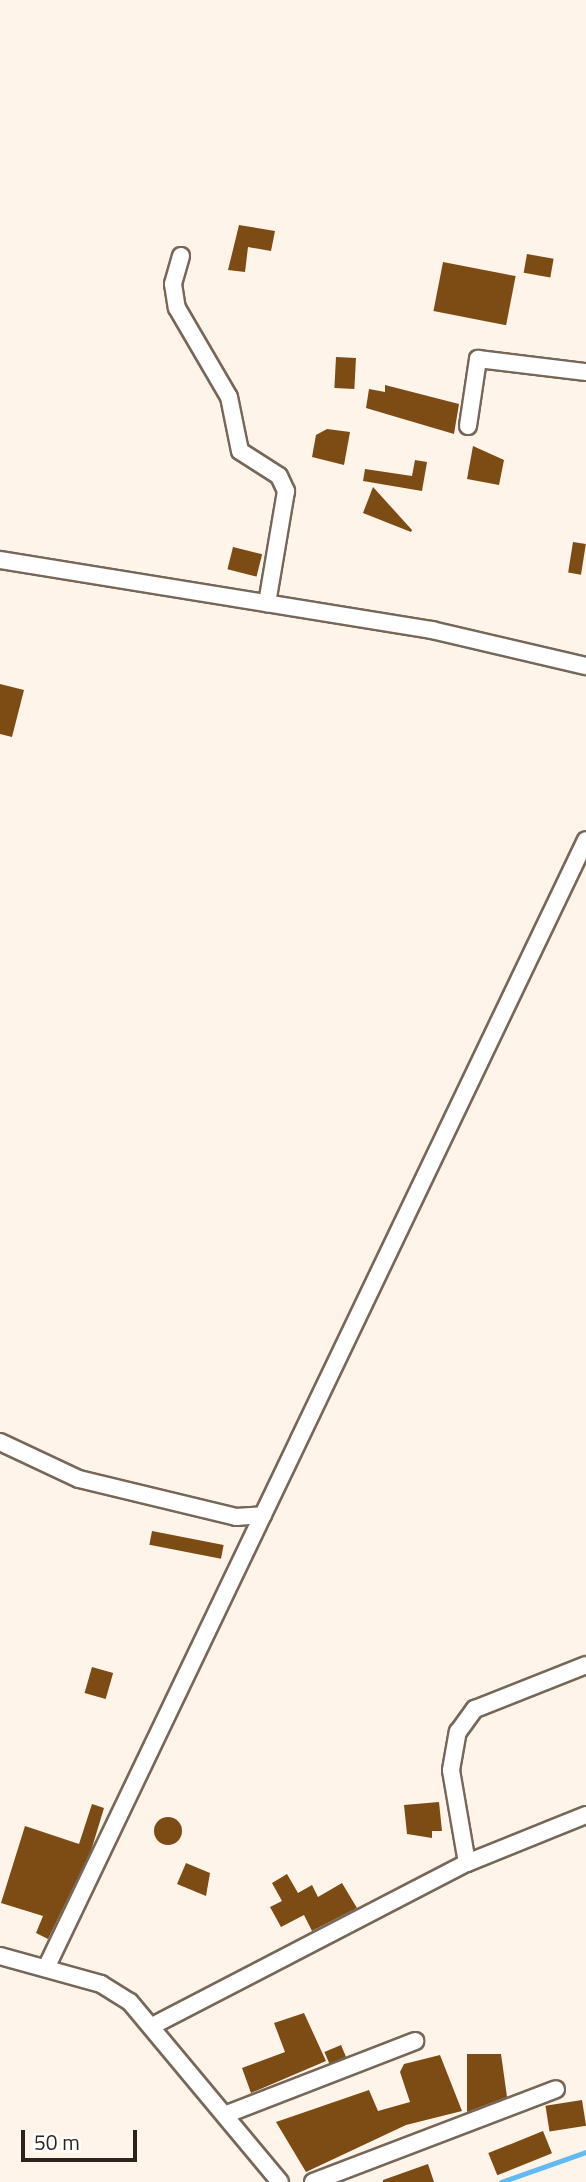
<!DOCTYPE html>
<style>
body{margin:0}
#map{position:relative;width:586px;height:2182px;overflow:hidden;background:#fff4ea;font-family:"Titillium Web",sans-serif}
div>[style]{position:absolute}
.stream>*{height:4.5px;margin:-2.25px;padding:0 2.25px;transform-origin:2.25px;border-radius:2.25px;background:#61baf1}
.building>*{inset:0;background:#7c4c14;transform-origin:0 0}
.round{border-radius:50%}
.roads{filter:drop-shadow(2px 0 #776758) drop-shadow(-2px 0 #776758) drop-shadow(0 2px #776758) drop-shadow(0 -2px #776758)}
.minor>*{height:16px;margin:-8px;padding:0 8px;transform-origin:8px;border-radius:8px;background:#fff}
span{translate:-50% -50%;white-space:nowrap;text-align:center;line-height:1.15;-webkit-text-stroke:7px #fff;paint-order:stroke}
.scale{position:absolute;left:21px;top:2130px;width:116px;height:32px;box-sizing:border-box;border:4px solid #2b241e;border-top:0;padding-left:9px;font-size:21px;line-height:24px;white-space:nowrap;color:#2b241e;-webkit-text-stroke:5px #fff;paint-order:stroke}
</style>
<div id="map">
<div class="stream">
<i style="left:501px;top:2182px;width:90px;rotate:-19.4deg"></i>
</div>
<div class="building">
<i style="clip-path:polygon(239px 225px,275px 231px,271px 251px,248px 247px,245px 272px,228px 270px)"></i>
<i style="left:527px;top:254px;width:27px;height:19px;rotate:10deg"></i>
<i style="left:443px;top:262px;width:74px;height:50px;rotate:11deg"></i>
<i style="left:336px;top:357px;width:20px;height:31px;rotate:3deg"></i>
<i style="clip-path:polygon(385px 385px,459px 404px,454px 434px,366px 408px,369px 389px,385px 392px)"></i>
<i style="clip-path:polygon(327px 429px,350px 432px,344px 465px,312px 457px,316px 435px)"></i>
<i style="clip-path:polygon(473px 446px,504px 460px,499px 485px,467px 479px)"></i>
<i style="clip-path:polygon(415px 460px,427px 462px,422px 491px,363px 481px,365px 469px,412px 476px)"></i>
<i style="clip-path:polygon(373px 487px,412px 530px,411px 532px,363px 513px)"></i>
<i style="left:573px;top:542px;width:13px;height:31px;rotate:9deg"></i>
<i style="left:233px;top:547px;width:30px;height:23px;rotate:14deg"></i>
<i style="clip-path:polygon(0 684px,24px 690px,12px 737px,0 734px)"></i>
<i style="left:152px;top:1531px;width:73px;height:14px;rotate:11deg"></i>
<i style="left:92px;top:1667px;width:22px;height:27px;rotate:16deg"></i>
<i style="clip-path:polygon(439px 1802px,442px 1831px,432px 1831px,432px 1838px,407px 1834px,404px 1805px)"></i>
<i style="clip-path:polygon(92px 1804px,104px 1808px,91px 1851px,48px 1939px,36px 1933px,43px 1916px,1px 1903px,25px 1826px,79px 1844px)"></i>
<i class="round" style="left:154px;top:1817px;width:28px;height:28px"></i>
<i style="clip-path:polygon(186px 1863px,210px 1873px,206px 1896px,177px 1884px)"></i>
<i style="clip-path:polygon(287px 1874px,298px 1893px,312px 1885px,318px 1897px,342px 1883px,357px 1908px,312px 1931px,304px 1915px,281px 1927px,270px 1907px,282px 1901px,272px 1883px)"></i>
<i style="clip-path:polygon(304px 2013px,326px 2061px,251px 2093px,242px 2068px,285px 2052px,274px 2023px)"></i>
<i style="left:341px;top:2045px;width:13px;height:18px;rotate:67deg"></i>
<i style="clip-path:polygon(467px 2054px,501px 2054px,507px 2097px,467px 2112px)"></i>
<i style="clip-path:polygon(440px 2055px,462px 2111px,406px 2125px,306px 2172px,276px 2122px,369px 2090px,378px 2111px,410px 2102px,400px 2072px,404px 2064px)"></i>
<i style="left:582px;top:2100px;width:26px;height:37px;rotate:81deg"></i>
<i style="left:543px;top:2131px;width:24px;height:59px;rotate:68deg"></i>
<i style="clip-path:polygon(428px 2164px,434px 2182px,383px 2182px,383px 2180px)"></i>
</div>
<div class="roads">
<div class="minor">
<i style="left:181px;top:256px;width:29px;rotate:106deg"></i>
<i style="left:173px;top:284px;width:24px;rotate:81deg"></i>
<i style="left:177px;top:308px;width:103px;rotate:59.7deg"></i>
<i style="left:229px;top:397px;width:55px;rotate:78.5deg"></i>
<i style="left:240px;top:451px;width:46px;rotate:32.7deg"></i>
<i style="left:279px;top:476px;width:17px;rotate:65deg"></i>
<i style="left:286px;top:491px;width:114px;rotate:99.6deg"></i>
<i style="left:468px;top:426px;width:68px;rotate:-81.5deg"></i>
<i style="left:478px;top:359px;width:109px;rotate:6.9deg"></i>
<i style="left:0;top:560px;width:438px;rotate:9.2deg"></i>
<i style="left:432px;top:630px;width:158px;rotate:13.2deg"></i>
<i style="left:0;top:1442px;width:87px;rotate:25.1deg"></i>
<i style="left:79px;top:1479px;width:162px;rotate:13.6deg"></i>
<i style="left:236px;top:1517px;width:27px;rotate:-4deg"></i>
<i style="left:467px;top:1863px;width:94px;rotate:-99.8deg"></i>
<i style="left:451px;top:1770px;width:39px;rotate:-80deg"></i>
<i style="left:458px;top:1732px;width:29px;rotate:-54deg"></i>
<i style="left:475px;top:1709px;width:119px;rotate:-21.6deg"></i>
<i style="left:0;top:1956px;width:105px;rotate:15.5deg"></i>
<i style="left:101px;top:1984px;width:34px;rotate:32deg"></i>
<i style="left:130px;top:2002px;width:234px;rotate:50.2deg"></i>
<i style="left:47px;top:1966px;width:1248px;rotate:-64.42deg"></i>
<i style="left:154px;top:2025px;width:352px;rotate:-27.4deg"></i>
<i style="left:467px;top:1863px;width:128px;rotate:-22deg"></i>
<i style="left:227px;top:2114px;width:202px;rotate:-21.2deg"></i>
<i style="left:313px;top:2182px;width:260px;rotate:-20.9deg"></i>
</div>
</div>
<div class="scale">50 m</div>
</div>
